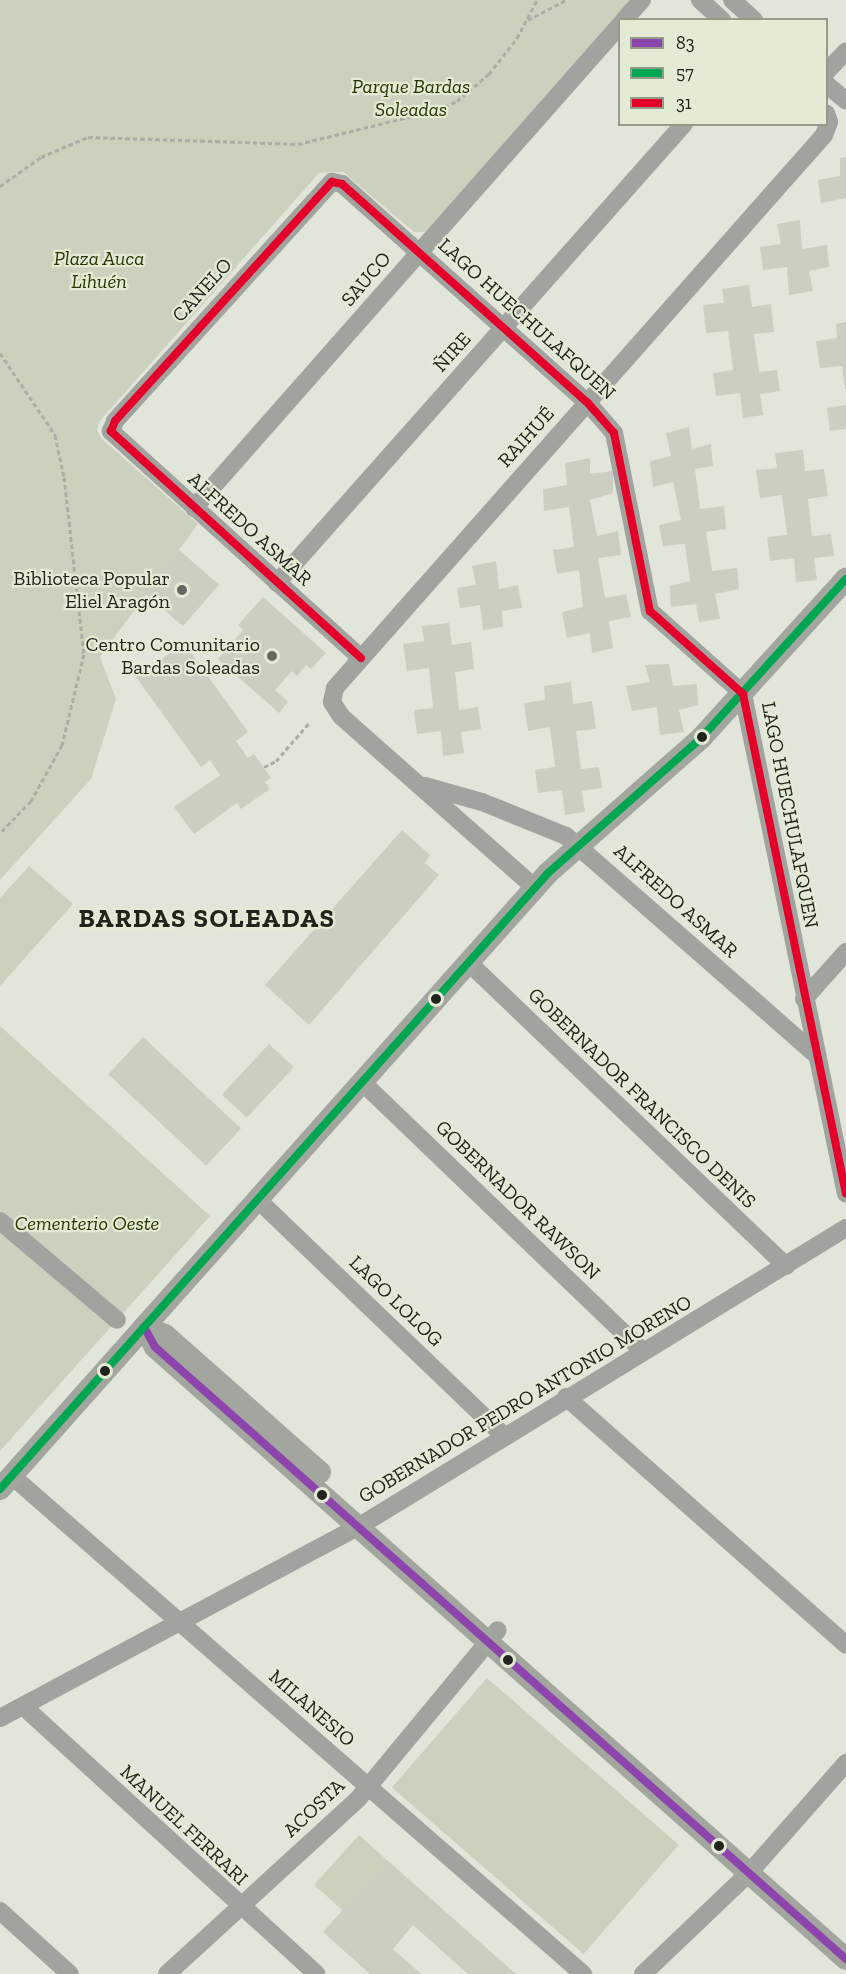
<!DOCTYPE html>
<meta charset="utf-8">
<style>
body{margin:0}
#map{position:relative;width:846px;height:1974px;overflow:hidden;background:#e2e6da;font-family:"Zilla Slab",serif}
div>[style]{position:absolute}
.green>*{inset:0;background:#cad2bd;transform-origin:0 0}
.building>*{inset:0;background:#cacfc1;transform-origin:0 0}
.path>*{height:3px;margin-top:-1.5px;transform-origin:0;background:repeating-linear-gradient(90deg,#abada7 0 4.5px,transparent 0 7.5px)}
.minor>*{height:18px;margin:-9px;padding:0 9px;transform-origin:9px;border-radius:9px;background:#a1a49e}
.major>*{height:22px;margin:-11px;padding:0 11px;transform-origin:11px;border-radius:11px;background:#a3a69e}
.bus-1>*{height:8px;margin:-4px;padding:0 4px;transform-origin:4px;border-radius:4px;background:#8e44ad}
.bus-2>*{height:8px;margin:-4px;padding:0 4px;transform-origin:4px;border-radius:4px;background:#00a651}
.bus-3>*{height:8px;margin:-4px;padding:0 4px;transform-origin:4px;border-radius:4px;background:#e4002b}
.dots>*{width:16px;height:16px;translate:-50% -50%;box-sizing:border-box;border:3px solid #e3ebd5;border-radius:50%}
span{translate:-50% -50%;white-space:nowrap;text-align:center;line-height:1.15;-webkit-text-stroke:4.5px #e3ebd5;paint-order:stroke}
.park-label{font-size:20px;color:#273403;font-style:italic}
.street-label{font-size:20px;color:#21241c}
.poi-label{font-size:20px;color:#21241c}
.right{translate:-100% -50%;text-align:right}
.district-label{font-size:26px;color:#21241c;font-weight:700;letter-spacing:1.5px}
.legend{position:absolute;left:618px;top:18px;width:210px;height:108px;box-sizing:border-box;background:#e3ebd5;border:2px solid #959b8b;margin:0;padding:8px 10px;list-style:none;font-size:18px;color:#21241c}
.legend li{display:flex;align-items:center;gap:12px;height:30px}
.legend b{width:30px;border:2px solid #959b8b}
</style>
<div id="map">
<div class="green">
<i style="clip-path:polygon(0 0,633px 0,425px 232px,414px 232px,343px 172px,319px 173px,99px 422px,97px 430px,102px 439px,198px 524px,100px 657px,116px 699px,91px 779px,0 880px)"></i>
<i style="clip-path:polygon(29px 866px,73px 904px,0 986px,0 898px)"></i>
<i style="clip-path:polygon(0 1026px,210px 1216px,0 1451px)"></i>
<i style="left:487px;top:1678px;width:254px;height:145px;rotate:41deg"></i>
<i style="left:359px;top:1835px;width:38px;height:67px;rotate:42deg"></i>
</div>
<div class="building">
<i style="clip-path:polygon(846px 157px,846px 198px,821px 203px,818px 180px,840px 176px,840px 158px)"></i>
<i style="clip-path:polygon(800px 220px,802px 249px,827px 245px,829px 267px,809px 271px,813px 291px,789px 295px,787px 267px,763px 270px,760px 247px,781px 244px,777px 224px)"></i>
<i style="clip-path:polygon(749px 285px,752px 307px,771px 304px,774px 332px,754px 334px,759px 372px,777px 370px,780px 391px,760px 394px,763px 415px,743px 418px,740px 393px,716px 396px,713px 373px,733px 370px,728px 331px,706px 333px,703px 305px,724px 303px,722px 289px)"></i>
<i style="clip-path:polygon(846px 322px,846px 389px,845px 389px,842px 366px,820px 368px,816px 341px,837px 338px,836px 324px)"></i>
<i style="clip-path:polygon(846px 405px,846px 429px,830px 431px,827px 408px)"></i>
<i style="clip-path:polygon(689px 427px,692px 449px,711px 444px,713px 466px,695px 469px,700px 509px,724px 506px,726px 529px,706px 532px,712px 571px,737px 568px,739px 589px,715px 594px,720px 619px,699px 622px,696px 604px,671px 607px,670px 586px,690px 581px,685px 544px,663px 546px,659px 525px,681px 520px,673px 482px,653px 487px,650px 461px,671px 456px,666px 433px)"></i>
<i style="clip-path:polygon(803px 450px,805px 471px,824px 469px,828px 496px,808px 499px,812px 536px,831px 534px,834px 556px,814px 558px,817px 580px,796px 582px,794px 558px,770px 561px,767px 537px,787px 535px,782px 495px,760px 498px,756px 470px,777px 468px,775px 453px)"></i>
<i style="clip-path:polygon(590px 458px,590px 474px,613px 471px,613px 493px,590px 500px,597px 536px,618px 531px,621px 555px,598px 558px,605px 598px,626px 594px,631px 617px,609px 621px,613px 648px,592px 653px,590px 633px,567px 638px,562px 612px,583px 607px,579px 570px,557px 574px,553px 550px,574px 547px,569px 507px,544px 511px,543px 489px,567px 485px,565px 463px)"></i>
<i style="left:179px;top:550px;width:53px;height:55px;rotate:41deg"></i>
<i style="clip-path:polygon(496px 561px,499px 589px,518px 585px,522px 608px,502px 611px,503px 627px,483px 630px,480px 605px,460px 608px,457px 588px,476px 585px,472px 566px)"></i>
<i style="clip-path:polygon(263px 597px,326px 653px,311px 669px,306px 665px,297px 676px,292px 671px,275px 690px,288px 702px,279px 713px,218px 659px,243px 630px,238px 625px)"></i>
<i style="clip-path:polygon(449px 623px,452px 645px,471px 642px,474px 669px,455px 672px,459px 710px,478px 707px,481px 729px,461px 732px,464px 753px,443px 756px,441px 731px,417px 734px,414px 710px,433px 708px,429px 668px,407px 671px,403px 644px,424px 641px,422px 626px)"></i>
<i style="clip-path:polygon(184px 643px,248px 732px,236px 741px,248px 758px,254px 754px,271px 778px,265px 782px,270px 789px,241px 809px,237px 803px,194px 834px,174px 807px,220px 775px,210px 760px,201px 767px,136px 677px)"></i>
<i style="clip-path:polygon(669px 664px,673px 686px,697px 684px,698px 705px,679px 710px,684px 732px,660px 735px,657px 707px,632px 711px,626px 686px,650px 682px,645px 665px)"></i>
<i style="clip-path:polygon(571px 682px,573px 704px,592px 701px,596px 729px,576px 731px,581px 769px,599px 767px,602px 788px,582px 791px,585px 812px,565px 815px,562px 790px,538px 793px,535px 770px,555px 767px,550px 727px,528px 731px,524px 703px,545px 700px,544px 686px)"></i>
<i style="clip-path:polygon(402px 830px,430px 855px,425px 863px,439px 875px,309px 1025px,265px 985px)"></i>
<i style="left:143px;top:1037px;width:134px;height:51px;rotate:43deg"></i>
<i style="left:269px;top:1044px;width:34px;height:69px;rotate:43deg"></i>
<i style="clip-path:polygon(387px 1860px,516px 1974px,468px 1974px,413px 1925px,393px 1949px,421px 1974px,370px 1974px,323px 1932px)"></i>
</div>
<div class="path">
<i style="left:528px;top:20px;width:43px;rotate:-27.8deg"></i>
<i style="left:0;top:186px;width:50px;rotate:-35.3deg"></i>
<i style="left:41px;top:157px;width:51px;rotate:-23.1deg"></i>
<i style="left:88px;top:137px;width:210px;rotate:1.9deg"></i>
<i style="left:298px;top:144px;width:144px;rotate:-13.7deg"></i>
<i style="left:438px;top:110px;width:21px;rotate:-25deg"></i>
<i style="left:457px;top:101px;width:42px;rotate:-40.2deg"></i>
<i style="left:489px;top:74px;width:46px;rotate:-52.1deg"></i>
<i style="left:517px;top:38px;width:43px;rotate:-62.2deg"></i>
<i style="left:0;top:353px;width:99px;rotate:56.1deg"></i>
<i style="left:55px;top:435px;width:43px;rotate:77.9deg"></i>
<i style="left:64px;top:477px;width:178px;rotate:83.6deg"></i>
<i style="left:84px;top:654px;width:94px;rotate:103.6deg"></i>
<i style="left:62px;top:745px;width:64px;rotate:119deg"></i>
<i style="left:31px;top:801px;width:45px;rotate:134.1deg"></i>
<i style="left:264px;top:767px;width:13px;rotate:-27deg"></i>
<i style="left:276px;top:761px;width:52px;rotate:-48.9deg"></i>
</div>
<div class="minor">
<i style="left:700px;top:0;width:30px;rotate:42deg"></i>
<i style="left:732px;top:0;width:30px;rotate:42deg"></i>
<i style="left:624px;top:20px;width:27px;rotate:-48deg"></i>
<i style="left:826px;top:72px;width:29px;rotate:-46deg"></i>
<i style="left:826px;top:84px;width:26px;rotate:40deg"></i>
<i style="left:194px;top:508px;width:644px;rotate:-48.59deg"></i>
<i style="left:277px;top:583px;width:613px;rotate:-48.44deg"></i>
<i style="left:361px;top:658px;width:338px;rotate:-137.8deg"></i>
<i style="left:111px;top:431px;width:11px;rotate:-68deg"></i>
<i style="left:115px;top:421px;width:323px;rotate:-47.8deg"></i>
<i style="left:332px;top:182px;width:10px;rotate:11deg"></i>
<i style="left:342px;top:184px;width:328px;rotate:41.7deg"></i>
<i style="left:587px;top:402px;width:41px;rotate:48.9deg"></i>
<i style="left:614px;top:433px;width:182px;rotate:78.6deg"></i>
<i style="left:650px;top:611px;width:125px;rotate:41.7deg"></i>
<i style="left:743px;top:694px;width:510px;rotate:78.36deg"></i>
<i style="left:425px;top:786px;width:59px;rotate:15.7deg"></i>
<i style="left:482px;top:802px;width:91px;rotate:22deg"></i>
<i style="left:566px;top:836px;width:334px;rotate:41.2deg"></i>
<i style="left:534px;top:887px;width:258px;rotate:-138.5deg"></i>
<i style="left:341px;top:716px;width:17px;rotate:-123deg"></i>
<i style="left:332px;top:702px;width:14px;rotate:-78deg"></i>
<i style="left:335px;top:688px;width:738px;rotate:-48.51deg"></i>
<i style="left:824px;top:135px;width:14px;rotate:-69deg"></i>
<i style="left:829px;top:122px;width:9px;rotate:-108deg"></i>
<i style="left:468px;top:962px;width:440px;rotate:43.7deg"></i>
<i style="left:804px;top:999px;width:63px;rotate:-48.2deg"></i>
<i style="left:362px;top:1082px;width:389px;rotate:43.8deg"></i>
<i style="left:257px;top:1199px;width:341px;rotate:43.8deg"></i>
<i style="left:0;top:1221px;width:153px;rotate:40.2deg"></i>
<i style="left:566px;top:1397px;width:374px;rotate:41.5deg"></i>
<i style="left:12px;top:1476px;width:758px;rotate:41.09deg"></i>
<i style="left:23px;top:1706px;width:397px;rotate:42.4deg"></i>
<i style="left:0;top:1718px;width:406px;rotate:-28.1deg"></i>
<i style="left:358px;top:1527px;width:572px;rotate:-31.5deg"></i>
<i style="left:0;top:1911px;width:94px;rotate:42deg"></i>
<i style="left:167px;top:1974px;width:259px;rotate:-42.5deg"></i>
<i style="left:358px;top:1799px;width:219px;rotate:-50.4deg"></i>
<i style="left:643px;top:1974px;width:146px;rotate:-43.6deg"></i>
<i style="left:749px;top:1873px;width:147px;rotate:-48.6deg"></i>
</div>
<div class="major">
<i style="left:144px;top:1327px;width:23px;rotate:61deg"></i>
<i style="left:155px;top:1347px;width:923px;rotate:41.53deg"></i>
<i style="left:144px;top:1327px;width:22px;rotate:21deg"></i>
<i style="left:165px;top:1335px;width:207px;rotate:41.5deg"></i>
<i style="left:0;top:1489px;width:824px;rotate:-48.34deg"></i>
<i style="left:548px;top:873px;width:205px;rotate:-41.4deg"></i>
<i style="left:702px;top:737px;width:214px;rotate:-47.7deg"></i>
</div>
<div class="bus-1">
<i style="left:144px;top:1327px;width:23px;rotate:61deg"></i>
<i style="left:155px;top:1347px;width:923px;rotate:41.53deg"></i>
</div>
<div class="bus-2">
<i style="left:0;top:1489px;width:824px;rotate:-48.34deg"></i>
<i style="left:548px;top:873px;width:205px;rotate:-41.4deg"></i>
<i style="left:702px;top:737px;width:214px;rotate:-47.7deg"></i>
</div>
<div class="bus-3">
<i style="left:361px;top:658px;width:338px;rotate:-137.8deg"></i>
<i style="left:111px;top:431px;width:11px;rotate:-68deg"></i>
<i style="left:115px;top:421px;width:323px;rotate:-47.8deg"></i>
<i style="left:332px;top:182px;width:10px;rotate:11deg"></i>
<i style="left:342px;top:184px;width:328px;rotate:41.7deg"></i>
<i style="left:587px;top:402px;width:41px;rotate:48.9deg"></i>
<i style="left:614px;top:433px;width:182px;rotate:78.6deg"></i>
<i style="left:650px;top:611px;width:125px;rotate:41.7deg"></i>
<i style="left:743px;top:694px;width:510px;rotate:78.36deg"></i>
</div>
<div class="dots">
<i style="left:182px;top:590px;background:#65685e"></i>
<i style="left:272px;top:656px;background:#65685e"></i>
<i style="left:702px;top:737px;background:#21241c"></i>
<i style="left:436px;top:999px;background:#21241c"></i>
<i style="left:105px;top:1371px;background:#21241c"></i>
<i style="left:322px;top:1495px;background:#21241c"></i>
<i style="left:508px;top:1660px;background:#21241c"></i>
<i style="left:719px;top:1846px;background:#21241c"></i>
</div>
<div class="park-label">
<span style="left:411px;top:98px">Parque Bardas<br>Soleadas</span>
<span style="left:99px;top:270px">Plaza Auca<br>Lihuén</span>
<span style="left:87px;top:1223px">Cementerio Oeste</span>
</div>
<div class="street-label">
<span style="left:366px;top:279px;rotate:-49deg">SAUCO</span>
<span style="left:202px;top:290px;rotate:-48deg">CANELO</span>
<span style="left:527px;top:319px;rotate:42deg">LAGO HUECHULAFQUEN</span>
<span style="left:452px;top:352px;rotate:-48deg">ÑIRE</span>
<span style="left:526px;top:437px;rotate:-48deg">RAIHUÉ</span>
<span style="left:250px;top:529px;rotate:42deg">ALFREDO ASMAR</span>
<span style="left:790px;top:815px;rotate:79deg">LAGO HUECHULAFQUEN</span>
<span style="left:676px;top:901px;rotate:42deg">ALFREDO ASMAR</span>
<span style="left:642px;top:1098px;rotate:44deg">GOBERNADOR FRANCISCO DENIS</span>
<span style="left:518px;top:1200px;rotate:44deg">GOBERNADOR RAWSON</span>
<span style="left:396px;top:1301px;rotate:44deg">LAGO LOLOG</span>
<span style="left:525px;top:1399px;rotate:-31deg">GOBERNADOR PEDRO ANTONIO MORENO</span>
<span style="left:312px;top:1708px;rotate:41deg">MILANESIO</span>
<span style="left:314px;top:1808px;rotate:-43deg">ACOSTA</span>
<span style="left:184px;top:1825px;rotate:43deg">MANUEL FERRARI</span>
</div>
<div class="poi-label">
<span class="right" style="left:170px;top:590px">Biblioteca Popular<br>Eliel Aragón</span>
<span class="right" style="left:260px;top:656px">Centro Comunitario<br>Bardas Soleadas</span>
</div>
<div class="district-label">
<span style="left:207px;top:919px">BARDAS SOLEADAS</span>
</div>
<ul class="legend">
<li><b style="height:8px;background:#8e44ad"></b>83</li>
<li><b style="height:8px;background:#00a651"></b>57</li>
<li><b style="height:8px;background:#e4002b"></b>31</li>
</ul>
</div>
